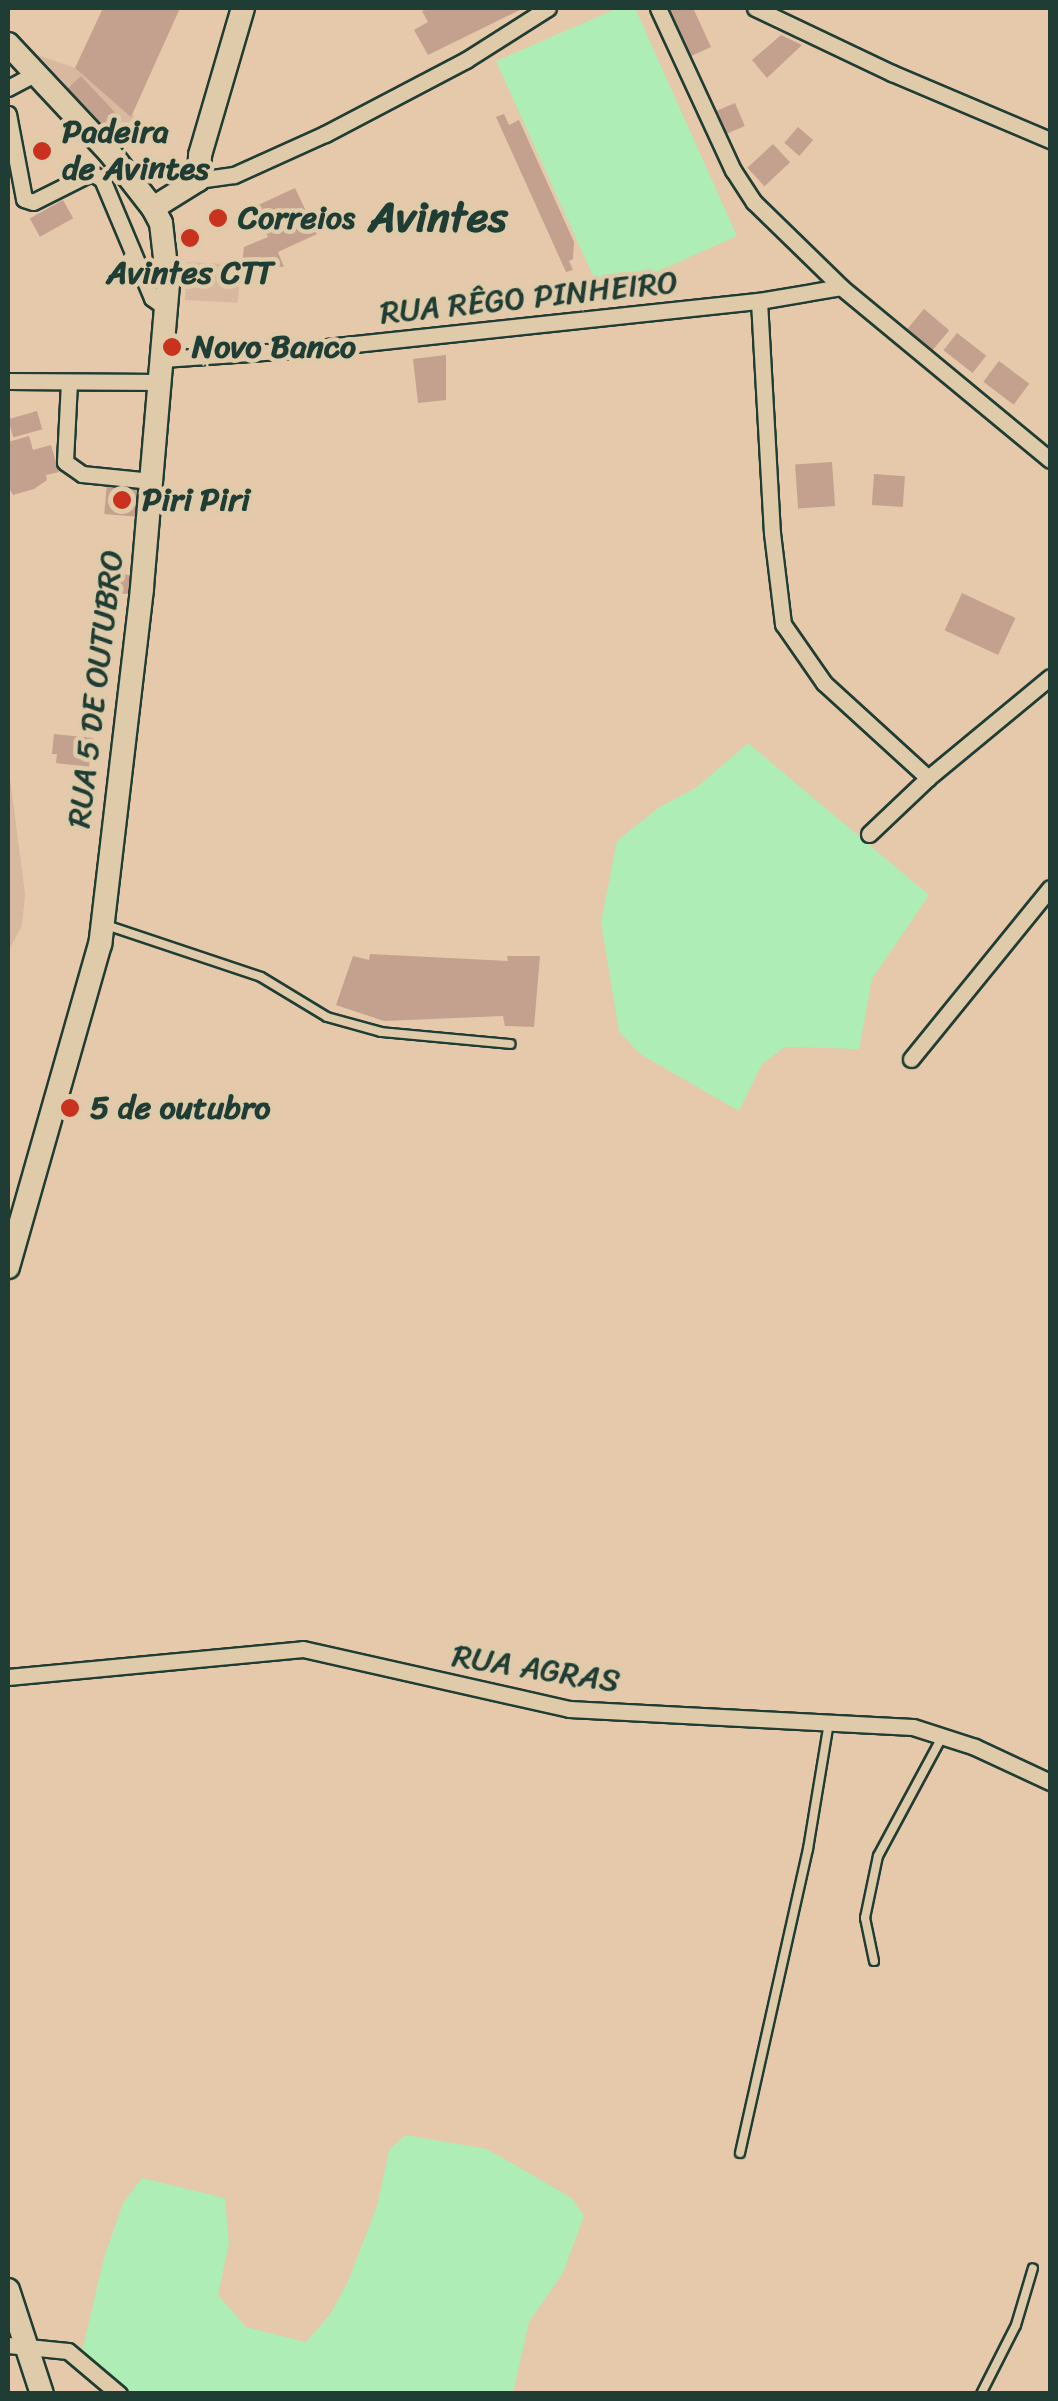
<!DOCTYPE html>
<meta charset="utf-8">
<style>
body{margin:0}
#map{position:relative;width:1058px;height:2401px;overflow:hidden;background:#e6c8aa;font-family:Sriracha,sans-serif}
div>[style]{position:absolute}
.built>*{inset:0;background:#d8b9a0;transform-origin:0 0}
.green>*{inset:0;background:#aeedb5}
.building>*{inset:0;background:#c3a18e;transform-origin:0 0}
.roads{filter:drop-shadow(2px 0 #1f3d34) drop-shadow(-2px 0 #1f3d34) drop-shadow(0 2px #1f3d34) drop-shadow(0 -2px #1f3d34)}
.lane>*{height:8px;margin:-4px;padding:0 4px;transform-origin:4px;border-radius:4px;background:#dfcbaa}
.street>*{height:15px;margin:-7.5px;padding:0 7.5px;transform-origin:7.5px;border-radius:7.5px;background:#dfcbaa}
.secondary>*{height:22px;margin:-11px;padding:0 11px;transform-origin:11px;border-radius:11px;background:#dfcbaa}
.dots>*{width:28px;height:28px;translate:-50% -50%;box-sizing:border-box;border:5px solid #dfcbaa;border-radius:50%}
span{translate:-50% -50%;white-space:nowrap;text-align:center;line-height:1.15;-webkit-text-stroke:9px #dfcbaa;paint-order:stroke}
.poi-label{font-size:32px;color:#1f3d34;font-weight:700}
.left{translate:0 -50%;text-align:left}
.street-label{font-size:32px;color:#1f3d34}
.district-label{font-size:42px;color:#1f3d34;font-weight:700}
.frame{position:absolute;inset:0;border:10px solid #1f3d34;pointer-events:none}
</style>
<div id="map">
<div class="built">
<i style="clip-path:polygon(38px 55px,75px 68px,166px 142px,128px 141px,109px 133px)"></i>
<i style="left:187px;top:262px;width:53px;height:38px;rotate:3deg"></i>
<i style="clip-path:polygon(8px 762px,25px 894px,22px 926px,8px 951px)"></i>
</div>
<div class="green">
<i style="clip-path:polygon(618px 8px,635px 8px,737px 236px,602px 296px,496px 61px)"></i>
<i style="clip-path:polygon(748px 743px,929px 895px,872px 979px,859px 1049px,785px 1047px,762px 1064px,739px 1111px,640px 1054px,619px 1032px,601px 922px,617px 841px,658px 808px,697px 787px)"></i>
<i style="clip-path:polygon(405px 2135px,487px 2149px,572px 2198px,584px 2216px,563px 2273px,529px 2322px,513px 2393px,134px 2393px,81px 2356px,104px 2258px,123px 2203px,142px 2178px,225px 2198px,229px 2244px,218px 2295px,246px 2327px,306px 2342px,331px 2313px,349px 2279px,377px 2206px,389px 2150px)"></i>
</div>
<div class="building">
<i style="clip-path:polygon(103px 8px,180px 8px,131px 117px,75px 68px)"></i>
<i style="clip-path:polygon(430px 8px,524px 8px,428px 55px,414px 30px,428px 22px,422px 11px)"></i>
<i style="clip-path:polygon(667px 8px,693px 8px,711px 47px,689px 57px)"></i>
<i style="clip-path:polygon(781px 35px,802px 45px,767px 78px,752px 60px)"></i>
<i style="left:81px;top:76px;width:54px;height:20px;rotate:47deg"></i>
<i style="left:735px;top:103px;width:25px;height:21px;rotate:67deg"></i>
<i style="clip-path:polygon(504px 114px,509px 125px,519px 120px,574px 242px,573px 259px,569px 261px,573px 270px,566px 272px,501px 128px,496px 117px)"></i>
<i style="left:798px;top:127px;width:20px;height:21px;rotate:41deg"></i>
<i style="left:773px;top:144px;width:25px;height:35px;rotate:47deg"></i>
<i style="clip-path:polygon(295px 188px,317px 234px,278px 252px,284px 267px,242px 265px,244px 247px,268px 237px,254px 207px)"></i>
<i style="left:63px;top:200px;width:21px;height:38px;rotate:61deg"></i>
<i style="left:924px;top:309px;width:33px;height:27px;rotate:40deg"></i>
<i style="left:957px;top:333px;width:37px;height:22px;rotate:38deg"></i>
<i style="clip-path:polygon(446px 355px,446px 400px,418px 403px,413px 359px)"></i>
<i style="left:999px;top:361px;width:38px;height:26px;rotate:37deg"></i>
<i style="left:37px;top:411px;width:19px;height:30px;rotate:74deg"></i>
<i style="clip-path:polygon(29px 436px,33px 450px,51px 445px,59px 472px,46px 475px,47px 480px,34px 489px,13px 495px,8px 486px,8px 442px)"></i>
<i style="left:832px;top:462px;width:44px;height:37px;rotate:86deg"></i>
<i style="left:874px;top:474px;width:31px;height:31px;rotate:4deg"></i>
<i style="left:107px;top:483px;width:33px;height:31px;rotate:5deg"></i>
<i style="left:119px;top:574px;width:11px;height:19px;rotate:5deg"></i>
<i style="left:962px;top:593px;width:59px;height:41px;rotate:25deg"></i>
<i style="clip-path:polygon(54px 734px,93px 738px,89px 767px,56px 763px,57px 754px,52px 754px)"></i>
<i style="clip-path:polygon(370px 954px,508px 961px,507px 956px,540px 956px,534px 1027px,505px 1026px,503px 1016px,384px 1021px,336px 1005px,353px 956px,369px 960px)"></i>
</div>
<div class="roads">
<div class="lane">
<i style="left:106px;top:925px;width:163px;rotate:18.5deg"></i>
<i style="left:261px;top:977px;width:77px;rotate:31.2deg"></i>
<i style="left:327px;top:1017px;width:56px;rotate:15.5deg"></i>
<i style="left:381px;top:1032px;width:130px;rotate:5.3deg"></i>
<i style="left:874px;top:1961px;width:44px;rotate:-101.8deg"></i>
<i style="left:865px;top:1918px;width:63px;rotate:-78.2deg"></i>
<i style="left:878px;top:1856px;width:135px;rotate:-61.7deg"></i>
<i style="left:740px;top:2153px;width:312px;rotate:-77.4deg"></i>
<i style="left:808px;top:1849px;width:129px;rotate:-80.6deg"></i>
<i style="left:981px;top:2394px;width:77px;rotate:-63.1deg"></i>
<i style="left:1016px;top:2325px;width:59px;rotate:-73.4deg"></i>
</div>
<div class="street">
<i style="left:658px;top:8px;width:179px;rotate:65.2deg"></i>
<i style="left:733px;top:170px;width:38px;rotate:57deg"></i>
<i style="left:754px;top:202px;width:122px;rotate:44.3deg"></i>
<i style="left:841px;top:287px;width:271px;rotate:39.6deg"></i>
<i style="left:755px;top:8px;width:152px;rotate:25.4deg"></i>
<i style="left:892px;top:73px;width:172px;rotate:23deg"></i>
<i style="left:8px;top:88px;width:30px;rotate:-28deg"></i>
<i style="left:8px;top:114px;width:86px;rotate:79.3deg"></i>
<i style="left:24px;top:199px;width:9px;rotate:18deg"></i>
<i style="left:33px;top:202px;width:65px;rotate:-26.6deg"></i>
<i style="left:91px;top:173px;width:13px;rotate:29deg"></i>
<i style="left:102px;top:179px;width:129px;rotate:67.2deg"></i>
<i style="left:152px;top:298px;width:17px;rotate:36deg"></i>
<i style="left:198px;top:180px;width:36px;rotate:-8deg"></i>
<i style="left:234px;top:175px;width:100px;rotate:-24.3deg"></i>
<i style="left:325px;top:134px;width:159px;rotate:-27.7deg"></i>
<i style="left:466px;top:60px;width:97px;rotate:-32.4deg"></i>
<i style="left:759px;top:301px;width:232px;rotate:86.8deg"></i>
<i style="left:772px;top:533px;width:92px;rotate:83.1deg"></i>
<i style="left:783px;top:624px;width:72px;rotate:55.2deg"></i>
<i style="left:824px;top:683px;width:141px;rotate:42.4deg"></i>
<i style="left:163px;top:359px;width:145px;rotate:-3.9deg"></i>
<i style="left:308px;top:349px;width:454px;rotate:-6.1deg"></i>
<i style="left:759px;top:301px;width:83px;rotate:-9.7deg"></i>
<i style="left:8px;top:381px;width:154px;rotate:0.4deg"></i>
<i style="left:69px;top:382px;width:80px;rotate:92.9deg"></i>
<i style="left:65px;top:462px;width:21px;rotate:35deg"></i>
<i style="left:82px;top:474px;width:70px;rotate:5.7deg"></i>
<i style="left:869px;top:834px;width:81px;rotate:-43.5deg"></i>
<i style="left:928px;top:778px;width:158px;rotate:-39.6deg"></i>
<i style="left:911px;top:1059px;width:220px;rotate:-50.9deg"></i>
<i style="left:8px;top:1677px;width:296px;rotate:-5.4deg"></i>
<i style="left:303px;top:1649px;width:273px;rotate:12.7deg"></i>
<i style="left:569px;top:1709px;width:344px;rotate:3deg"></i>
<i style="left:913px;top:1727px;width:65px;rotate:17.9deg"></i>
<i style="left:975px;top:1747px;width:83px;rotate:25deg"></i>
<i style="left:8px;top:2345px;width:60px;rotate:5.7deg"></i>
<i style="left:68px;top:2351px;width:67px;rotate:40.1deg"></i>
</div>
<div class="secondary">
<i style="left:8px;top:44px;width:149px;rotate:46.9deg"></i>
<i style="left:110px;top:153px;width:70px;rotate:52deg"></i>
<i style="left:153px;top:208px;width:17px;rotate:62deg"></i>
<i style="left:161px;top:223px;width:61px;rotate:83.5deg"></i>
<i style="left:168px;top:284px;width:306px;rotate:94.9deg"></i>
<i style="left:142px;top:589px;width:357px;rotate:96.7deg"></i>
<i style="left:100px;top:944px;width:336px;rotate:105.9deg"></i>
<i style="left:153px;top:208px;width:53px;rotate:-31.9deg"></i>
<i style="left:198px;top:180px;width:25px;rotate:-85deg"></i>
<i style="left:200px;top:155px;width:153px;rotate:-73.7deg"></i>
<i style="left:8px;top:2290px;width:109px;rotate:71.9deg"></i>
</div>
</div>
<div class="dots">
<i style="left:42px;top:151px;background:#c8321e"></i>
<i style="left:218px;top:218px;background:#c8321e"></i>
<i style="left:190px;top:238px;background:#c8321e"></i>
<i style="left:172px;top:347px;background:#c8321e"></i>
<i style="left:122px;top:500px;background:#c8321e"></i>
<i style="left:70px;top:1108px;background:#c8321e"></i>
</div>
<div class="poi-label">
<span class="left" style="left:62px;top:151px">Padeira<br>de Avintes</span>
<span class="left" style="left:238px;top:218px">Correios</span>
<span style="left:190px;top:273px">Avintes CTT</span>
<span class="left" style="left:192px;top:347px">Novo Banco</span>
<span class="left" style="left:142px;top:500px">Piri Piri</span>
<span class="left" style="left:90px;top:1108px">5 de outubro</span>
</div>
<div class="street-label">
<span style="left:529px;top:298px;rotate:-6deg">RUA RÊGO PINHEIRO</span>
<span style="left:96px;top:689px;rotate:-83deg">RUA 5 DE OUTUBRO</span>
<span style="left:536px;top:1669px;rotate:9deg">RUA AGRAS</span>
</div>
<div class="district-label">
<span style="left:438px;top:217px">Avintes</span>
</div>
<div class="frame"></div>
</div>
